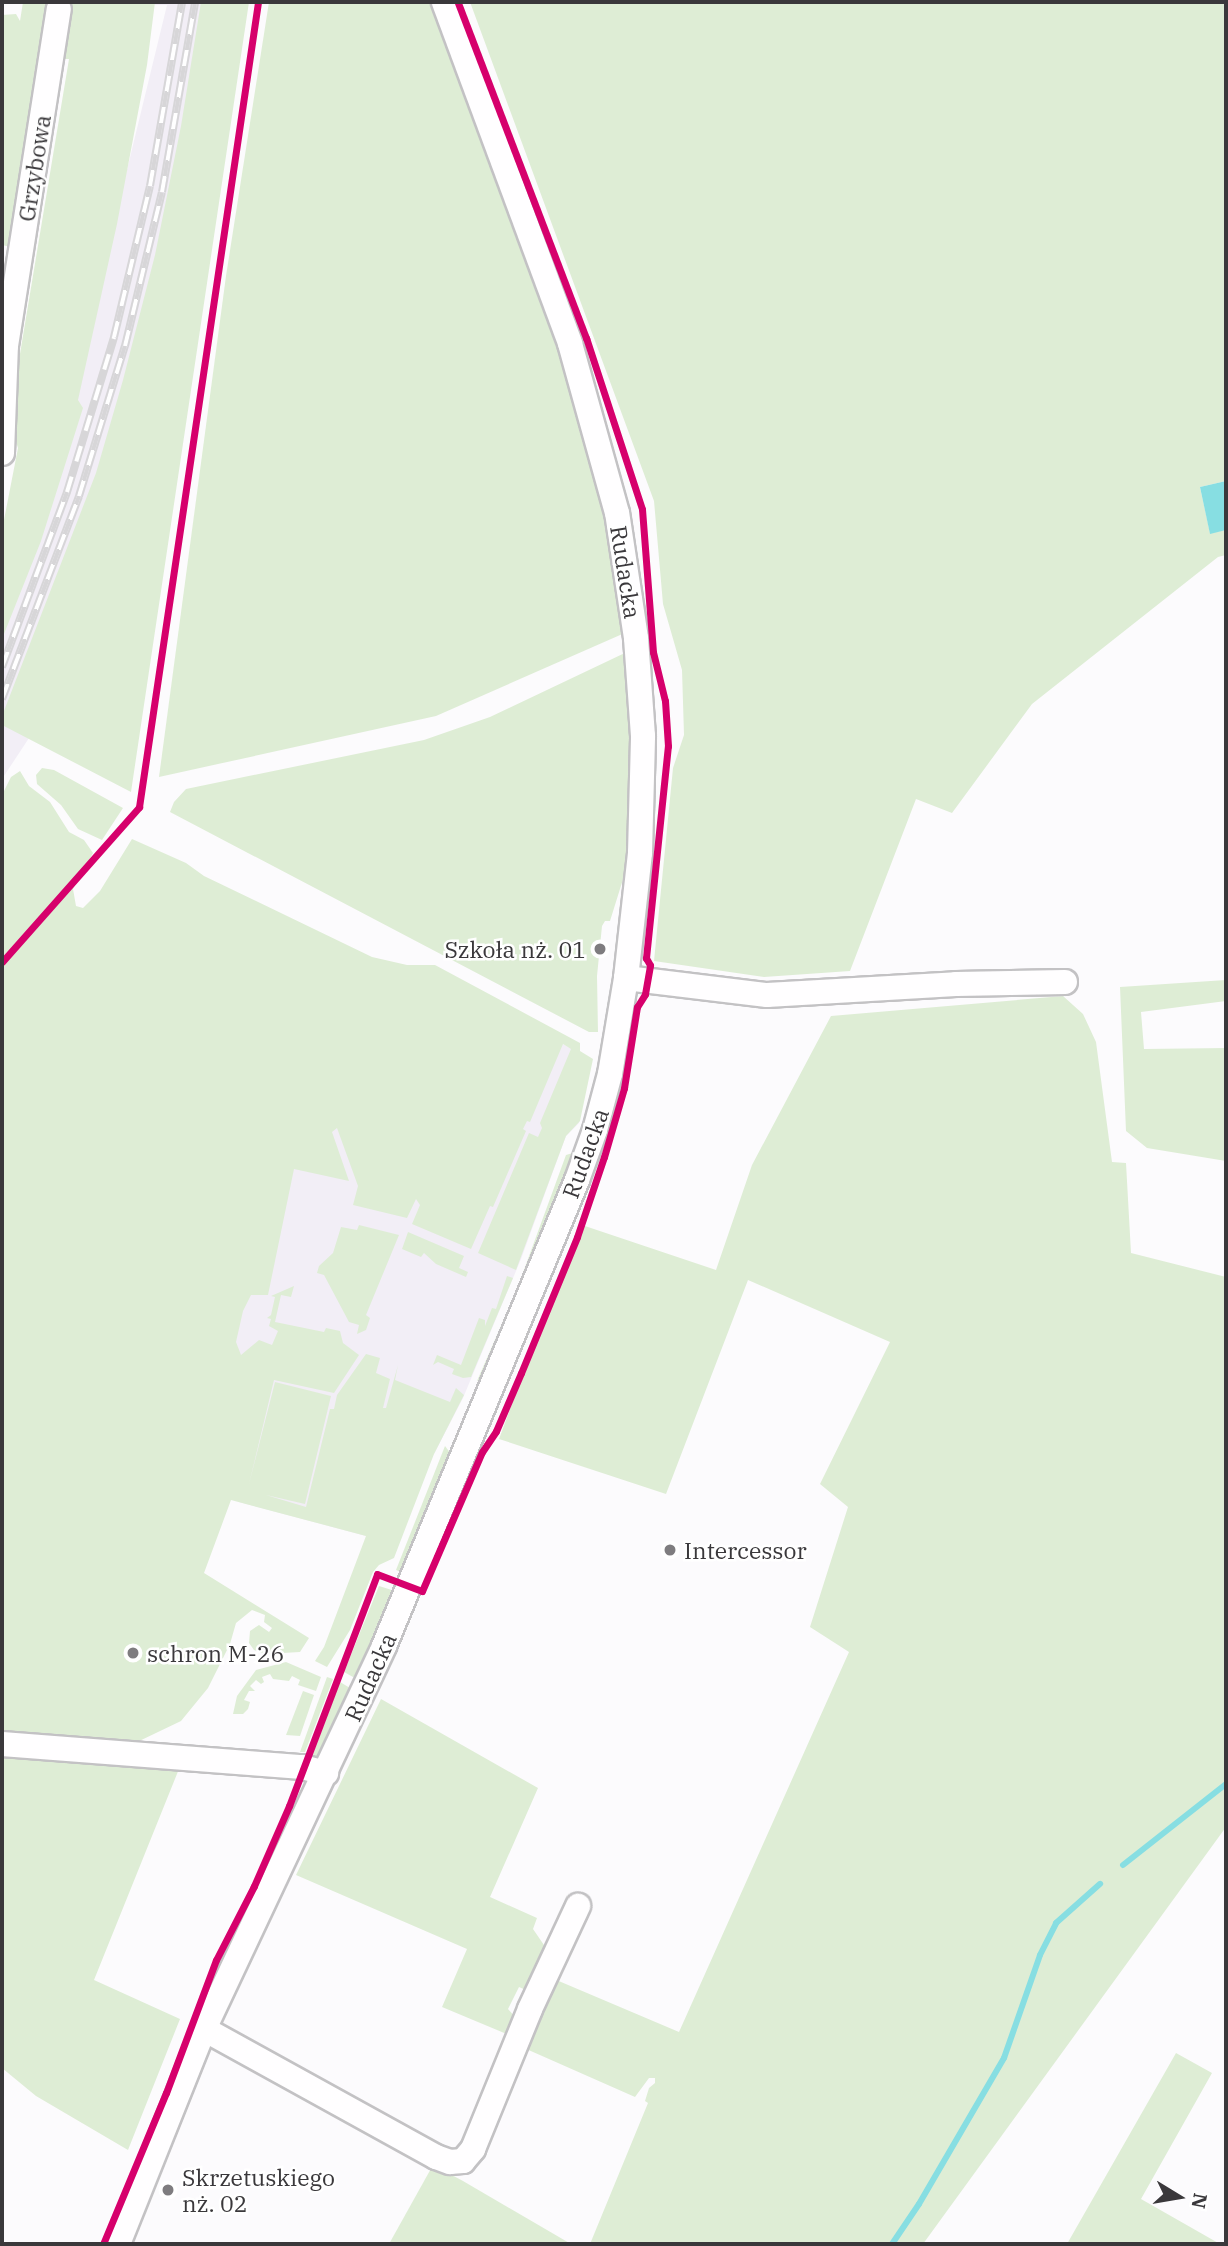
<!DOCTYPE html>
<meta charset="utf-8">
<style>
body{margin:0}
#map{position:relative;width:1228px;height:2246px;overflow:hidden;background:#fcfbfd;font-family:"IBM Plex Serif",serif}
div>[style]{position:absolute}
.built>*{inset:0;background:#f2eef6}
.green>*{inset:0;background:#deedd5}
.water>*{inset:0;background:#87dee2}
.stream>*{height:6px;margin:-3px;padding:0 3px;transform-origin:3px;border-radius:3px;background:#87dee2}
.roads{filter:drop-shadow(2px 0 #c3c2c4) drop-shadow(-2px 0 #c3c2c4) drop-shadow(0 2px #c3c2c4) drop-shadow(0 -2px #c3c2c4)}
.street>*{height:24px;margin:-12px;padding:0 12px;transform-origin:12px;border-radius:12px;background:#fffeff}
.rail>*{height:8px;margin-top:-4px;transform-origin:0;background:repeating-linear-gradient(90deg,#fff 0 16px,#d7d6d8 0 32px);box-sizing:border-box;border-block:2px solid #d7d6d8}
.cycleway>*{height:7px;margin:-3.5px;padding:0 3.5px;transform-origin:3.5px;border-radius:3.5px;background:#d6006c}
.dots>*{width:19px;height:19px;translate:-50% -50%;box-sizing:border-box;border:4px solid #fff;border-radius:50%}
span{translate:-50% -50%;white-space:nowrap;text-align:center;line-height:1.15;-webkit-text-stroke:5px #fff;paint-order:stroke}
.street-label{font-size:23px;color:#3a383b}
.poi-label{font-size:23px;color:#3a383b}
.right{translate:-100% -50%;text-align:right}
.left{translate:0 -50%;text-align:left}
.frame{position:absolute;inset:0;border:4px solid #3a383b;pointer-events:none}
.north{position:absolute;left:1144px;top:2162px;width:70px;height:70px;-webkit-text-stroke:5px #fff;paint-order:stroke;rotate:101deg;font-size:19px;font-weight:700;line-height:28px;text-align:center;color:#3a383b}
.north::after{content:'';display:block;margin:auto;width:24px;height:32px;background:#3a383b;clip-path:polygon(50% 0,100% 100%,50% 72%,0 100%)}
</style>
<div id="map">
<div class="built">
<i style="clip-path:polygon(151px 2px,209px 2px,174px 212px,29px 738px,2px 779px,2px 579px,66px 421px,167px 5px,150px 5px)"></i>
<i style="clip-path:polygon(433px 970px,591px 1060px,579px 1123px,566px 1136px,521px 1259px,463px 1398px,434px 1454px,366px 1536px,239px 1502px,253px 1431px,204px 1420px,246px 1199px)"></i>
</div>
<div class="green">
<i style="clip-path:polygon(23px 2px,155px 2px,147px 65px,117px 224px,78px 400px,83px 408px,41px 541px,2px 639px,3px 525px,18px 448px,9px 420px,69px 59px,43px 59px,11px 247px,2px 245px,2px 15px,16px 14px,20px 21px)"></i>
<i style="clip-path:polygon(201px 2px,249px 2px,131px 792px,2px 725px,2px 716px,96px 473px,123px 380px,155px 255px,181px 126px)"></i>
<i style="clip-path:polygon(269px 2px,430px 2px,541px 298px,601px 488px,627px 632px,436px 716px,159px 777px,226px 276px)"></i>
<i style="clip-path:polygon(470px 2px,1226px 2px,1226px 481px,1200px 487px,1210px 533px,1226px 530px,1226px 555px,1218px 557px,1032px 704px,952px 813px,916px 799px,850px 971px,764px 977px,654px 961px,673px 768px,684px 735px,682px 670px,663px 604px,654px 501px)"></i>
<i style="clip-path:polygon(629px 651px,634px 844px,610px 921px,605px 921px,602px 926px,597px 976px,598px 1032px,589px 1032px,170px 812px,174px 802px,186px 789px,424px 740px,490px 717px)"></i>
<i style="clip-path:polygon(42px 768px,54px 770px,123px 808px,102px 840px,78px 829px,61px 805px,37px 784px,36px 775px)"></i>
<i style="clip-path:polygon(20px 771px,29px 786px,50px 802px,69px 832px,84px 840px,93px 853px,73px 889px,76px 906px,83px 908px,100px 891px,132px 839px,186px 863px,204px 876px,372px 957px,407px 965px,435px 965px,580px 1043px,580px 1051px,593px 1059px,580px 1121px,566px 1136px,516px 1270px,478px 1253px,529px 1133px,538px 1137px,542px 1128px,540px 1123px,571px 1049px,563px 1044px,530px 1122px,527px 1121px,523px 1129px,526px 1131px,493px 1207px,490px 1206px,471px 1249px,412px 1224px,420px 1205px,416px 1199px,407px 1218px,353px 1205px,358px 1186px,337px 1128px,332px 1132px,349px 1181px,294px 1169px,268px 1295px,251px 1295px,243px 1311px,236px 1342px,241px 1355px,259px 1340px,272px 1345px,278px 1331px,269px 1326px,271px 1319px,267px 1318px,271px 1315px,275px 1297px,271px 1296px,294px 1286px,291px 1297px,281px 1295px,275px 1322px,324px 1332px,326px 1328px,340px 1331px,343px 1343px,359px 1355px,334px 1393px,274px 1380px,249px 1484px,275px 1382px,331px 1396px,305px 1504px,266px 1495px,306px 1507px,330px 1409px,334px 1409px,337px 1395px,366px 1354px,380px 1358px,376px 1373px,390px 1379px,383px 1408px,386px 1408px,398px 1365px,395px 1380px,450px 1402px,456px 1388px,464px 1395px,434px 1454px,394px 1558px,379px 1565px,373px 1572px,350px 1630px,327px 1667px,315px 1661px,324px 1647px,366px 1536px,231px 1500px,204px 1573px,309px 1638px,300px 1652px,265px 1654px,254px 1650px,249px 1643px,250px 1631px,259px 1625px,269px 1632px,272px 1628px,264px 1622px,265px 1615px,252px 1610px,236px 1623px,230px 1644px,208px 1688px,181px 1721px,133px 1744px,2px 1738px,2px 795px,11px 777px)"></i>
<i style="clip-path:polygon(1226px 980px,1226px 1001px,1141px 1012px,1144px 1049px,1226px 1048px,1226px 1161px,1147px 1148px,1126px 1131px,1120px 987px)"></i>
<i style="clip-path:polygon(1063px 996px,1083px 1014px,1096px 1042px,1112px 1162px,1126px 1163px,1131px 1253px,1226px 1277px,1226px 1827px,923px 2244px,590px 2244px,648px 2103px,645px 2101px,649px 2088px,655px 2083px,655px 2078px,649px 2078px,635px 2097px,524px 2048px,554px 1979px,679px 2032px,849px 1652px,810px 1627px,848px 1507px,820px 1484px,890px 1342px,748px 1280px,666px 1494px,499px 1439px,579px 1224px,716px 1270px,752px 1165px,831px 1016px)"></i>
<i style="clip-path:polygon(576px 1152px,483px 1378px,477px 1381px,517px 1289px,566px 1155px)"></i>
<i style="clip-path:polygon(359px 1225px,399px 1235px,366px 1315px,370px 1318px,366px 1330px,357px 1334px,359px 1325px,349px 1322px,324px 1275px,317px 1273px,319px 1266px,333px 1253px,341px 1227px,357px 1230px)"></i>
<i style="clip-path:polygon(408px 1232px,464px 1256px,459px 1268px,468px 1272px,466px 1277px,436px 1264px,424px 1253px,421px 1257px,402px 1249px)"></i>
<i style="clip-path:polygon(507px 1276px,513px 1278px,471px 1377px,463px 1378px,452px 1374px,454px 1369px,438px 1362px,433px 1365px,437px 1355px,461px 1365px,479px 1318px,485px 1320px,485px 1326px,492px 1308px,496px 1309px)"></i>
<i style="clip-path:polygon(445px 1446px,451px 1454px,403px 1573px,396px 1570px)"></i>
<i style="clip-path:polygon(379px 1586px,395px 1591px,359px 1675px,353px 1677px,344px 1672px)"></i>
<i style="clip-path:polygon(286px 1662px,321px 1677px,316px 1691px,298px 1685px,300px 1680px,292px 1676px,289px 1681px,273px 1679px,270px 1674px,262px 1677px,264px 1682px,261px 1684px,256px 1680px,250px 1686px,255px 1691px,249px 1691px,244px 1700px,250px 1702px,248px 1709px,243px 1714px,233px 1714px,237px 1696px,256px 1670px)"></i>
<i style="clip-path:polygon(327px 1677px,333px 1679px,305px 1752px,300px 1752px)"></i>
<i style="clip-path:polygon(340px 1682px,350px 1688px,352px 1693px,319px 1759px,310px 1762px)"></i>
<i style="clip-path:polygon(303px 1691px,314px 1695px,300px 1736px,286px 1735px)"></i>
<i style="clip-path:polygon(381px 1699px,538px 1788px,490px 1897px,537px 1918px,533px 1929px,546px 1948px,528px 1991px,519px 1987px,508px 2009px,516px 2018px,509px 2035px,442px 2007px,467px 1949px,296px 1875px)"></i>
<i style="clip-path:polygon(2px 1751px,181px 1764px,94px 1980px,180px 2019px,128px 2150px,36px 2096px,2px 2068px)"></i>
<i style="clip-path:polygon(1176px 2053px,1212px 2073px,1141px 2199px,1220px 2244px,1067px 2244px)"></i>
<i style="clip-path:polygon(433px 2165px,463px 2181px,571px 2244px,389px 2244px)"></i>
</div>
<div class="water">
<i style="clip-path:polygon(1226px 481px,1226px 530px,1210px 534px,1200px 487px)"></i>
</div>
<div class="stream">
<i style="left:1123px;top:1865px;width:131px;rotate:-38.2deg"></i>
<i style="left:892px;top:2244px;width:48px;rotate:-56deg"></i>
<i style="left:919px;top:2204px;width:169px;rotate:-59.8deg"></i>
<i style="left:1004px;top:2058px;width:109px;rotate:-70.7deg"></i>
<i style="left:1040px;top:1955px;width:36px;rotate:-63deg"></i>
<i style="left:1056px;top:1923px;width:59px;rotate:-41.6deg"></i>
</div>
<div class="roads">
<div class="street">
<i style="left:2px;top:453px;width:107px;rotate:-87.9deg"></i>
<i style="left:6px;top:346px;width:341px;rotate:-81.1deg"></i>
<i style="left:626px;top:978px;width:142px;rotate:6.9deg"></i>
<i style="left:767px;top:995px;width:189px;rotate:-3.3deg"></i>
<i style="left:956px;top:984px;width:109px;rotate:-1.1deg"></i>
<i style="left:2px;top:1744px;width:301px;rotate:4.4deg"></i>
<i style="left:302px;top:1767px;width:25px;rotate:14deg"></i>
<i style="left:204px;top:2029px;width:265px;rotate:28.9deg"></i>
<i style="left:436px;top:2157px;width:15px;rotate:20deg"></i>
<i style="left:450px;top:2162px;width:13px;rotate:-4deg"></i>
<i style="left:463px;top:2161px;width:16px;rotate:-50deg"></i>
<i style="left:473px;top:2149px;width:151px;rotate:-67.8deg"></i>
<i style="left:530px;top:2009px;width:114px;rotate:-65deg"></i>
<i style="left:118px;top:2244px;width:232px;rotate:-68.2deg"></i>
<i style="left:204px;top:2029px;width:423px;rotate:-64.8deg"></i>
<i style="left:384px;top:1646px;width:504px;rotate:-67.5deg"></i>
<i style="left:577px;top:1180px;width:53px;rotate:-70.2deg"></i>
<i style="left:595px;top:1130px;width:58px;rotate:-75deg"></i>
<i style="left:610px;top:1074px;width:97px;rotate:-80.5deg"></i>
<i style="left:626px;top:978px;width:126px;rotate:-83.6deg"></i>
<i style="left:640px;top:853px;width:117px;rotate:-88.5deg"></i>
<i style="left:643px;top:736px;width:98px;rotate:-94.1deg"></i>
<i style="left:636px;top:638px;width:126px;rotate:-98.6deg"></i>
<i style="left:617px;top:513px;width:176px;rotate:-105.5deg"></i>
<i style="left:570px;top:343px;width:364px;rotate:-110.3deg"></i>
</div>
</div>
<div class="rail">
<i style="left:2px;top:667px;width:187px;rotate:-69.6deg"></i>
<i style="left:67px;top:492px;width:162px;rotate:-73.1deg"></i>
<i style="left:114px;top:337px;width:155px;rotate:-76.6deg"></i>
<i style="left:150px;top:186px;width:187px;rotate:-80.1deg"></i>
<i style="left:2px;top:699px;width:217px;rotate:-69.2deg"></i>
<i style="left:79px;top:496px;width:157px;rotate:-73deg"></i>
<i style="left:125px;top:346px;width:158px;rotate:-76.5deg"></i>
<i style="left:162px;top:192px;width:193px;rotate:-80.1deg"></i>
</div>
<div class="cycleway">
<i style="left:2px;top:962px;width:207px;rotate:-48.5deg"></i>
<i style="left:139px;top:807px;width:814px;rotate:-81.59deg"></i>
<i style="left:103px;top:2244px;width:164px;rotate:-67.4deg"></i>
<i style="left:166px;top:2093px;width:142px;rotate:-69.4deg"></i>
<i style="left:216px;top:1960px;width:83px;rotate:-62.8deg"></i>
<i style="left:254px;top:1886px;width:87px;rotate:-66.4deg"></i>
<i style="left:289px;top:1806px;width:248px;rotate:-69.2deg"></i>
<i style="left:377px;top:1574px;width:48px;rotate:20.7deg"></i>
<i style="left:422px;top:1591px;width:151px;rotate:-66.7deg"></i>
<i style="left:482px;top:1452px;width:25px;rotate:-56deg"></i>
<i style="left:496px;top:1431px;width:63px;rotate:-66.7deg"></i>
<i style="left:521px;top:1373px;width:147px;rotate:-67.6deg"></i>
<i style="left:577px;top:1237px;width:84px;rotate:-71.4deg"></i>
<i style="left:604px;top:1157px;width:72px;rotate:-73.8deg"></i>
<i style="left:624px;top:1088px;width:82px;rotate:-80.9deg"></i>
<i style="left:637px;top:1007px;width:15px;rotate:-58deg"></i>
<i style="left:645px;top:994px;width:29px;rotate:-80deg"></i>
<i style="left:650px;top:965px;width:8px;rotate:-120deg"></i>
<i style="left:646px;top:958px;width:213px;rotate:-84.1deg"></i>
<i style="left:668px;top:746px;width:45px;rotate:-93.8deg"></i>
<i style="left:665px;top:701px;width:50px;rotate:-103.8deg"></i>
<i style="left:653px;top:652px;width:143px;rotate:-94.4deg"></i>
<i style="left:642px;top:509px;width:180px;rotate:-108.1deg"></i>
<i style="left:586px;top:338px;width:360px;rotate:-110.9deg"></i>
</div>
<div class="dots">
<i style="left:600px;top:949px;background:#7e7c7f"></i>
<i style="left:670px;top:1550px;background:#7e7c7f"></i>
<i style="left:133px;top:1653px;background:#7e7c7f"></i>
<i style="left:168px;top:2190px;background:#7e7c7f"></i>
</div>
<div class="street-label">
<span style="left:34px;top:168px;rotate:-81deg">Grzybowa</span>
<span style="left:626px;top:572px;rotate:81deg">Rudacka</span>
<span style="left:585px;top:1153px;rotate:-70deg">Rudacka</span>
<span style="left:370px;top:1677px;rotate:-66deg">Rudacka</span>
</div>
<div class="poi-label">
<span class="right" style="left:586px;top:949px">Szkoła nż. 01</span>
<span class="left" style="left:684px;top:1550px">Intercessor</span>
<span class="left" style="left:147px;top:1653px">schron M-26</span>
<span class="left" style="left:182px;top:2190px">Skrzetuskiego<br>nż. 02</span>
</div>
<div class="frame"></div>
<div class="north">N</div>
</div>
